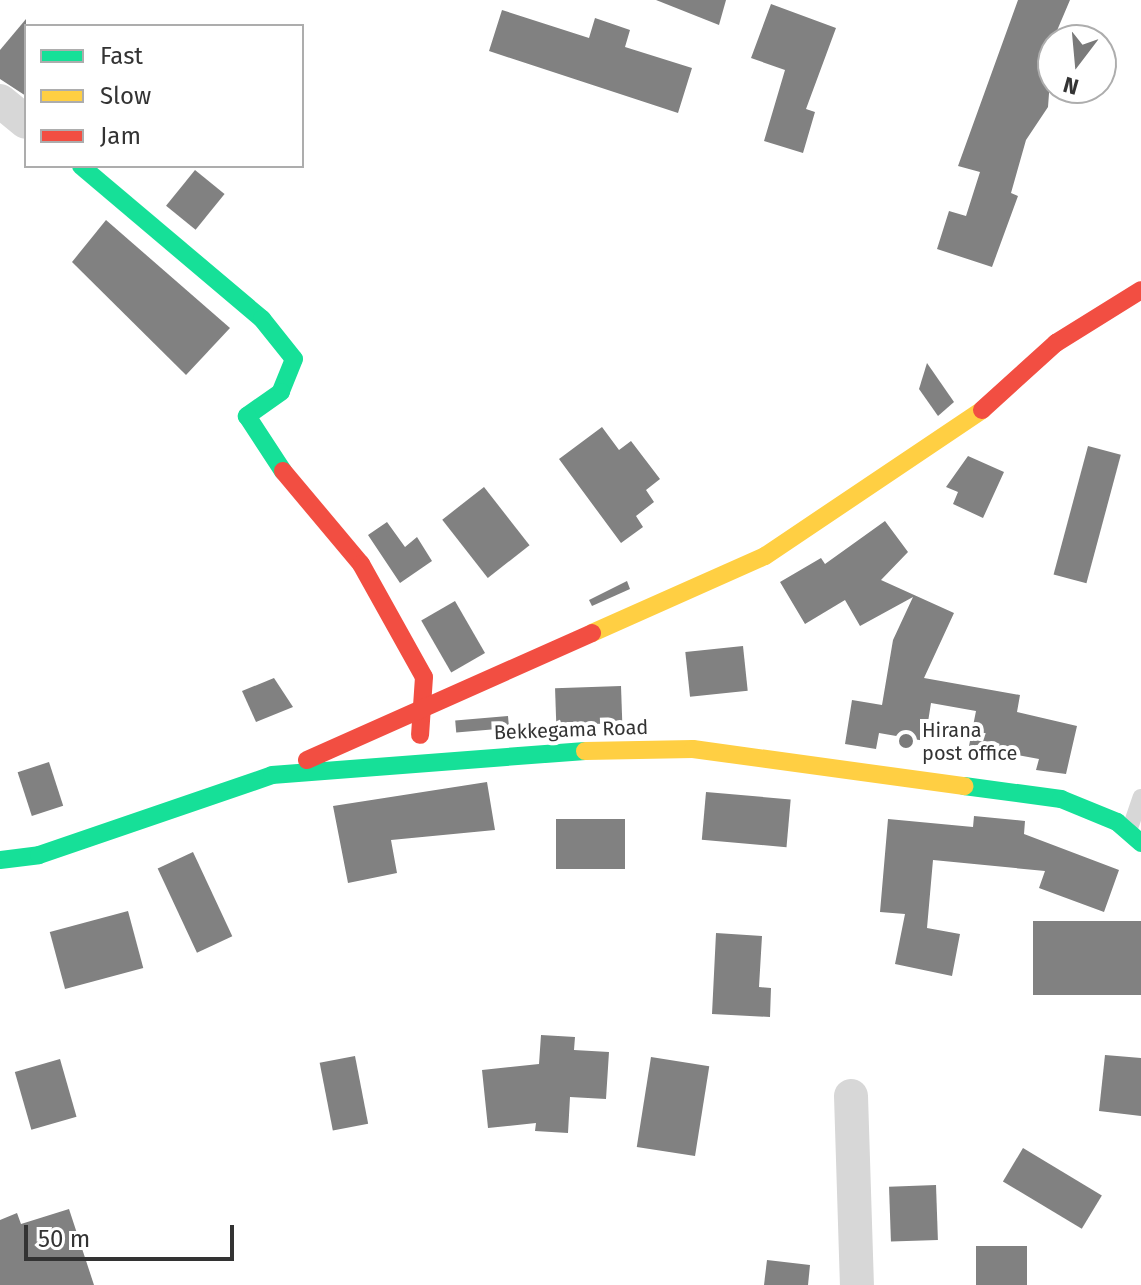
<!DOCTYPE html>
<style>
body{margin:0}
#map{position:relative;width:1141px;height:1285px;overflow:hidden;background:#fff;font-family:"Fira Sans",sans-serif}
div>[style]{position:absolute}
.building>*{inset:0;background:#818181;transform-origin:0 0}
.lane>*{height:16px;margin:-8px;padding:0 8px;transform-origin:8px;border-radius:8px;background:#d7d7d7}
.street>*{height:34px;margin:-17px;padding:0 17px;transform-origin:17px;border-radius:17px;background:#d7d7d7}
.fast>*{height:18px;margin:-9px;padding:0 9px;transform-origin:9px;border-radius:9px;background:#16e098}
.slow>*{height:18px;margin:-9px;padding:0 9px;transform-origin:9px;border-radius:9px;background:#ffcf43}
.jam>*{height:18px;margin:-9px;padding:0 9px;transform-origin:9px;border-radius:9px;background:#f24e42}
.dots>*{width:22px;height:22px;translate:-50% -50%;box-sizing:border-box;border:4px solid #fff;border-radius:50%}
span{translate:-50% -50%;white-space:nowrap;text-align:center;line-height:1.15;-webkit-text-stroke:8px #fff;paint-order:stroke}
.street-label{font-size:20px;color:#333}
.poi-label{font-size:20px;color:#333}
.left{translate:0 -50%;text-align:left}
.legend{position:absolute;left:24px;top:24px;width:280px;height:144px;box-sizing:border-box;background:#fff;border:2px solid #adadad;margin:0;padding:10px 14px;list-style:none;font-size:24px;color:#333}
.legend li{display:flex;align-items:center;gap:16px;height:40px}
.legend b{width:40px;border:2px solid #adadad}
.north{position:absolute;left:1037px;top:24px;width:80px;height:80px;box-sizing:border-box;background:#fff;border:2px solid #adadad;border-radius:50%;rotate:196deg;font-size:22px;font-weight:700;line-height:32px;text-align:center;color:#333}
.north::after{content:'';display:block;margin:auto;width:28px;height:36px;background:#7a7a7a;clip-path:polygon(50% 0,100% 100%,50% 72%,0 100%)}
.scale{position:absolute;left:24px;top:1225px;width:210px;height:36px;box-sizing:border-box;border:4px solid #333;border-top:0;padding-left:10px;font-size:24px;line-height:28px;white-space:nowrap;color:#333;-webkit-text-stroke:6px #fff;paint-order:stroke}
</style>
<div id="map">
<div class="building">
<i style="clip-path:polygon(656px 0,726px 0,719px 25px)"></i>
<i style="clip-path:polygon(1018px 0,1070px 0,1053px 40px,1048px 107px,1026px 140px,1011px 193px,1018px 196px,992px 267px,937px 249px,949px 211px,966px 216px,980px 172px,958px 166px)"></i>
<i style="clip-path:polygon(771px 4px,836px 28px,806px 109px,815px 112px,803px 153px,764px 141px,785px 70px,751px 58px)"></i>
<i style="clip-path:polygon(502px 10px,589px 38px,595px 18px,630px 30px,625px 47px,692px 68px,678px 113px,489px 51px)"></i>
<i style="clip-path:polygon(26px 19px,26px 96px,0 79px,0 50px)"></i>
<i style="left:195px;top:170px;width:38px;height:46px;rotate:39deg"></i>
<i style="clip-path:polygon(106px 220px,230px 328px,186px 375px,72px 262px)"></i>
<i style="clip-path:polygon(927px 363px,954px 402px,938px 416px,919px 389px)"></i>
<i style="clip-path:polygon(602px 427px,619px 450px,631px 441px,660px 479px,646px 490px,654px 502px,636px 516px,643px 527px,621px 543px,559px 459px)"></i>
<i style="left:1088px;top:446px;width:34px;height:133px;rotate:15deg"></i>
<i style="clip-path:polygon(968px 456px,1004px 472px,983px 518px,953px 504px,958px 492px,946px 487px)"></i>
<i style="left:484px;top:487px;width:74px;height:53px;rotate:52deg"></i>
<i style="clip-path:polygon(885px 521px,908px 552px,881px 580px,954px 613px,924px 678px,1020px 695px,1017px 712px,1077px 726px,1066px 774px,1036px 770px,1039px 759px,969px 746px,976px 711px,931px 703px,925px 741px,879px 733px,876px 749px,845px 744px,852px 700px,882px 705px,893px 640px,913px 597px,860px 626px,845px 600px,805px 624px,780px 582px,821px 558px,825px 564px)"></i>
<i style="clip-path:polygon(387px 522px,405px 547px,417px 537px,432px 561px,400px 583px,368px 535px)"></i>
<i style="clip-path:polygon(627px 581px,630px 589px,592px 606px,589px 600px)"></i>
<i style="left:455px;top:601px;width:60px;height:39px;rotate:60deg"></i>
<i style="left:743px;top:646px;width:45px;height:58px;rotate:84deg"></i>
<i style="clip-path:polygon(274px 678px,293px 707px,256px 722px,242px 691px)"></i>
<i style="left:621px;top:686px;width:37px;height:66px;rotate:88deg"></i>
<i style="left:508px;top:716px;width:12px;height:53px;rotate:85deg"></i>
<i style="left:49px;top:762px;width:46px;height:33px;rotate:72deg"></i>
<i style="clip-path:polygon(487px 782px,495px 830px,391px 840px,397px 873px,348px 883px,333px 806px)"></i>
<i style="left:706px;top:792px;width:85px;height:48px;rotate:5deg"></i>
<i style="clip-path:polygon(974px 816px,1025px 821px,1024px 834px,1119px 870px,1104px 912px,1039px 888px,1045px 871px,933px 860px,927px 928px,960px 934px,952px 976px,895px 964px,905px 914px,880px 912px,888px 819px,973px 827px)"></i>
<i style="left:556px;top:819px;width:69px;height:50px"></i>
<i style="left:193px;top:852px;width:93px;height:39px;rotate:65deg"></i>
<i style="left:128px;top:911px;width:59px;height:81px;rotate:75deg"></i>
<i style="left:1141px;top:921px;width:74px;height:108px;rotate:90deg"></i>
<i style="clip-path:polygon(716px 933px,762px 936px,759px 987px,771px 988px,770px 1017px,712px 1014px)"></i>
<i style="clip-path:polygon(541px 1035px,575px 1037px,574px 1050px,609px 1052px,606px 1099px,570px 1097px,568px 1133px,535px 1131px,536px 1123px,488px 1128px,482px 1070px,539px 1064px)"></i>
<i style="clip-path:polygon(1105px 1055px,1141px 1058px,1141px 1116px,1099px 1111px)"></i>
<i style="left:355px;top:1056px;width:69px;height:36px;rotate:79deg"></i>
<i style="left:651px;top:1057px;width:59px;height:91px;rotate:9deg"></i>
<i style="left:60px;top:1059px;width:60px;height:47px;rotate:74deg"></i>
<i style="left:1023px;top:1148px;width:92px;height:39px;rotate:31deg"></i>
<i style="left:936px;top:1185px;width:55px;height:47px;rotate:88deg"></i>
<i style="clip-path:polygon(69px 1209px,94px 1285px,0 1285px,0 1220px,17px 1213px,21px 1224px)"></i>
<i style="left:976px;top:1246px;width:51px;height:39px"></i>
<i style="clip-path:polygon(767px 1260px,810px 1265px,808px 1285px,764px 1285px)"></i>
</div>
<div class="lane">
<i style="left:1129px;top:831px;width:36px;rotate:-71deg"></i>
</div>
<div class="street">
<i style="left:0;top:101px;width:33px;rotate:39deg"></i>
<i style="left:851px;top:1096px;width:189px;rotate:88.2deg"></i>
</div>
<div class="fast">
<i style="left:81px;top:166px;width:237px;rotate:40.2deg"></i>
<i style="left:262px;top:319px;width:51px;rotate:51.3deg"></i>
<i style="left:294px;top:359px;width:35px;rotate:112deg"></i>
<i style="left:281px;top:392px;width:42px;rotate:144.8deg"></i>
<i style="left:247px;top:416px;width:66px;rotate:56.8deg"></i>
<i style="left:964px;top:786px;width:98px;rotate:7.6deg"></i>
<i style="left:1061px;top:799px;width:61px;rotate:22.3deg"></i>
<i style="left:1117px;top:822px;width:32px;rotate:41deg"></i>
<i style="left:0;top:860px;width:39px;rotate:-7deg"></i>
<i style="left:39px;top:855px;width:246px;rotate:-18.9deg"></i>
<i style="left:272px;top:775px;width:314px;rotate:-4.4deg"></i>
</div>
<div class="slow">
<i style="left:592px;top:633px;width:189px;rotate:-24deg"></i>
<i style="left:765px;top:556px;width:262px;rotate:-33.9deg"></i>
<i style="left:585px;top:751px;width:108px;rotate:-1.1deg"></i>
<i style="left:693px;top:749px;width:274px;rotate:7.8deg"></i>
</div>
<div class="jam">
<i style="left:982px;top:410px;width:100px;rotate:-42.2deg"></i>
<i style="left:1056px;top:343px;width:100px;rotate:-31.9deg"></i>
<i style="left:283px;top:471px;width:121px;rotate:50deg"></i>
<i style="left:361px;top:564px;width:129px;rotate:60.9deg"></i>
<i style="left:424px;top:677px;width:58px;rotate:93.9deg"></i>
<i style="left:307px;top:760px;width:312px;rotate:-24deg"></i>
</div>
<div class="dots">
<i style="left:906px;top:741px;background:#7a7a7a"></i>
</div>
<div class="street-label">
<span style="left:571px;top:730px;rotate:-2deg">Bekkegama Road</span>
</div>
<div class="poi-label">
<span class="left" style="left:922px;top:742px">Hirana<br>post office</span>
</div>
<ul class="legend">
<li><b style="height:10px;background:#16e098"></b>Fast</li>
<li><b style="height:10px;background:#ffcf43"></b>Slow</li>
<li><b style="height:10px;background:#f24e42"></b>Jam</li>
</ul>
<div class="north">N</div>
<div class="scale">50 m</div>
</div>
